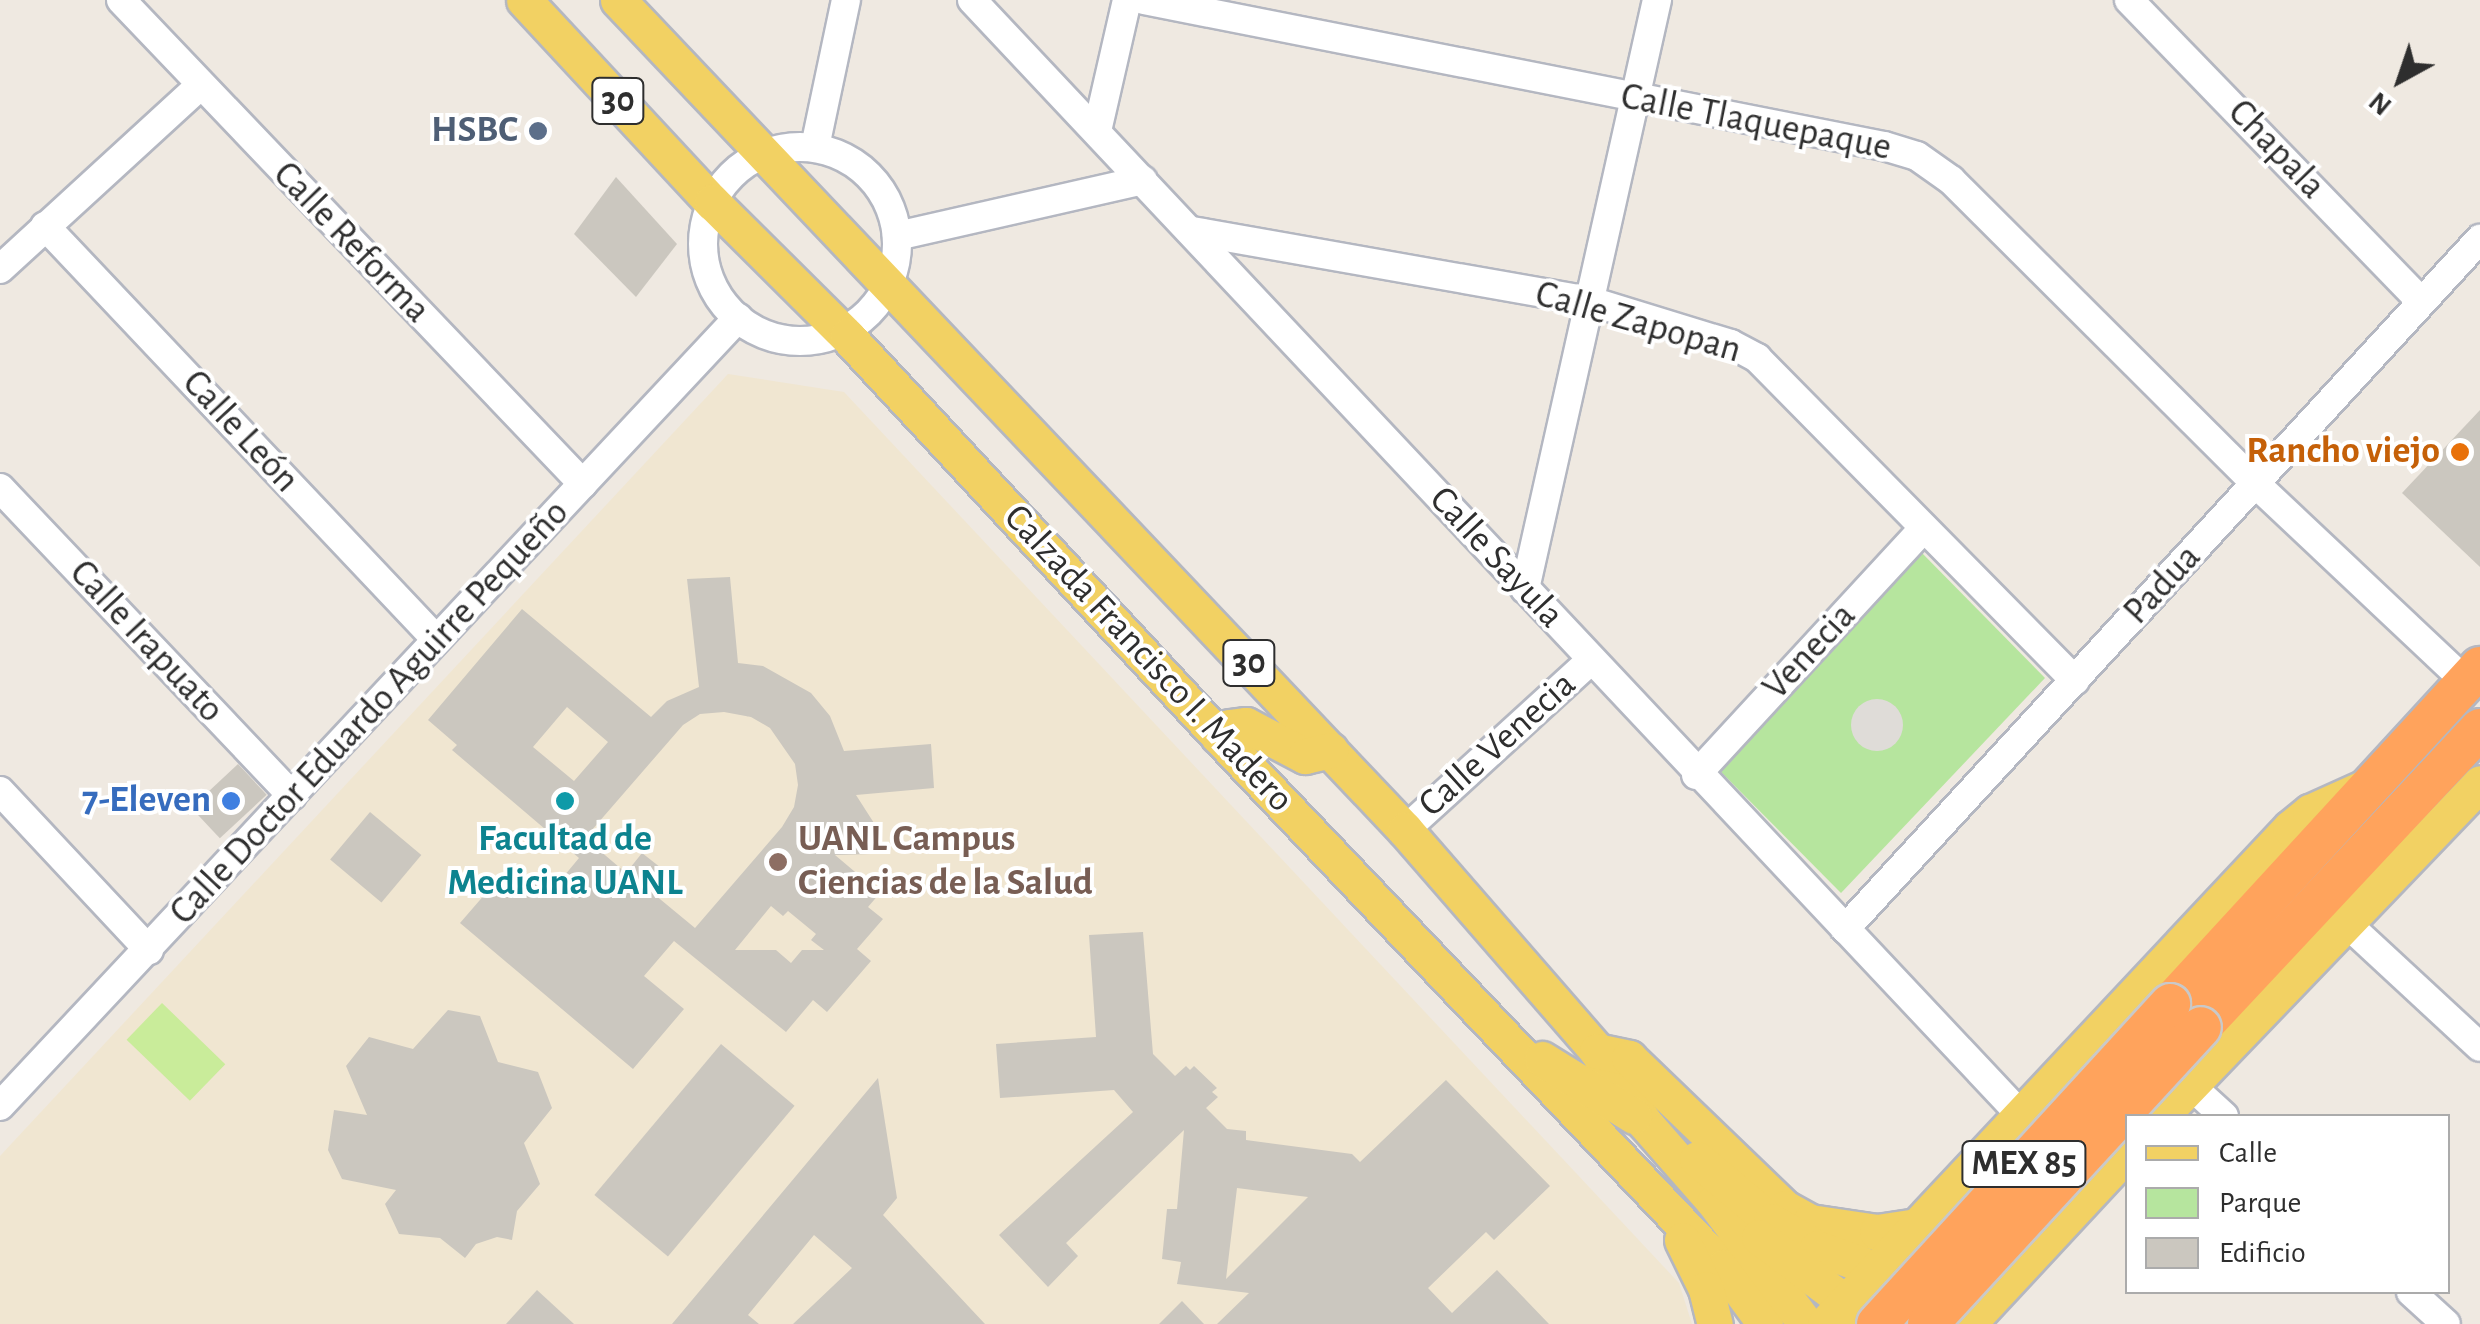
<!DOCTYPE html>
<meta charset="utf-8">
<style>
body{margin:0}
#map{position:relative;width:2480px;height:1324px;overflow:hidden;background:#efe9e1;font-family:"Alegreya Sans",sans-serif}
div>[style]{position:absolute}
.education>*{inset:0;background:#f0e6d1}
.green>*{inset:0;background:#b6e59e}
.pitch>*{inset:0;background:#c9ec9a;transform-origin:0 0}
.plaza>*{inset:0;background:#dfdcd8}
.round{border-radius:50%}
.building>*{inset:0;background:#cbc7bf;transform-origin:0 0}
.roads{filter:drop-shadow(2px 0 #b4b7c1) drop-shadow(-2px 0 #b4b7c1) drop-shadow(0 2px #b4b7c1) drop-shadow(0 -2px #b4b7c1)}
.minor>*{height:28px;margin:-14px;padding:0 14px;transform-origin:14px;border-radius:14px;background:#fff}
.minor>.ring{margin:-14px;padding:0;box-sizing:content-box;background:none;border:28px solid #fff;border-radius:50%}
.major>*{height:35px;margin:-17.5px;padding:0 17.5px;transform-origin:17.5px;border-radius:17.5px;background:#f2d163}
.highway>*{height:40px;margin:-20px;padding:0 20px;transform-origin:20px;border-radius:20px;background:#ffa35c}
.bridges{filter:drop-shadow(2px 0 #c9c9c9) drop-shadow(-2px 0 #c9c9c9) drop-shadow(0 2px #c9c9c9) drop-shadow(0 -2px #c9c9c9)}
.highway-bridge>*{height:40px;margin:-20px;padding:0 20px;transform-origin:20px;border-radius:20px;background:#ffa35c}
.dots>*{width:28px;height:28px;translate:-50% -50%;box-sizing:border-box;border:5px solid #fff;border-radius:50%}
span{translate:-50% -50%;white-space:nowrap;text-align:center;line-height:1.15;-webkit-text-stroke:8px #fff;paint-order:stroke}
.shield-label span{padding:2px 8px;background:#fff;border:2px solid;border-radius:8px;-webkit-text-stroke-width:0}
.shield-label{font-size:35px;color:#2e2e2e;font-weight:700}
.street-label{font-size:38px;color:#2e2e2e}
.service-label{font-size:38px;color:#4e5e75;font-weight:700}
.right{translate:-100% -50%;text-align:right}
.food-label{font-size:38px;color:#c56008;font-weight:700}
.shop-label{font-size:38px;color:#366cbe;font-weight:700}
.culture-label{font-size:38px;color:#0d838f;font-weight:700}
.education-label{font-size:38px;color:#785e54;font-weight:700}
.left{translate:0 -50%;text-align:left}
.legend{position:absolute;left:2125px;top:1114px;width:325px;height:180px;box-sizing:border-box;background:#fff;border:2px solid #ababab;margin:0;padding:12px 18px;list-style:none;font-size:30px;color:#2e2e2e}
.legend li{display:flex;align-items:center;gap:20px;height:50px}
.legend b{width:50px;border:2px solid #ababab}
.north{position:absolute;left:2350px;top:30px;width:100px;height:100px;-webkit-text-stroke:8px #fff;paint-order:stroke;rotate:220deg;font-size:28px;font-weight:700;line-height:40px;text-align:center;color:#2e2e2e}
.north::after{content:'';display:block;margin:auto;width:35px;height:45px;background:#2e2e2e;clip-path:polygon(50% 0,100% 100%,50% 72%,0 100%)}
</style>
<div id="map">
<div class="education">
<i style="clip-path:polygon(728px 374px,844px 392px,1679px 1283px,1692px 1324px,0 1324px,0 1156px)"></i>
</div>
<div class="green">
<i style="clip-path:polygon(1920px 551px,2045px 678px,1841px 893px,1719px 770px,1720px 765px)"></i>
</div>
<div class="pitch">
<i style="left:162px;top:1003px;width:88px;height:51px;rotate:44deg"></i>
</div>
<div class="plaza">
<i class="round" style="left:1851px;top:699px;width:52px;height:52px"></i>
</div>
<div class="building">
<i style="clip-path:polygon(616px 177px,677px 244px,636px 297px,574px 234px)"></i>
<i style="clip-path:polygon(2480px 410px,2480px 567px,2402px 493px)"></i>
<i style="clip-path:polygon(evenodd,730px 577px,738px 663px,763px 666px,811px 693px,830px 716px,844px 751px,931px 744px,934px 788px,856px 795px,881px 834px,871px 854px,835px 855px,880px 893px,868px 907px,883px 919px,857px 949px,871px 961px,827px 1012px,813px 1000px,786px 1032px,674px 941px,644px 976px,684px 1009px,633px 1069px,460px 923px,512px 863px,549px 894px,579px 858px,452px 750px,457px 745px,428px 720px,522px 609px,651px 717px,667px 701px,699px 687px,687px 579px,730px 577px,567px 707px,608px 742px,574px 781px,533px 747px,567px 707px,730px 577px,724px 712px,751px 717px,770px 728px,795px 764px,798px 785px,794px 807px,782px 827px,695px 928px,649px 890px,665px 871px,642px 853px,626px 873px,585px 838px,683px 725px,700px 714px,724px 712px,730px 577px,771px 906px,783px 916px,788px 911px,816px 934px,811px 940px,824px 950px,802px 950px,791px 963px,776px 950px,735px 950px,771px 906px)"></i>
<i style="left:238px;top:764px;width:42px;height:64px;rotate:47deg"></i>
<i style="left:370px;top:812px;width:67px;height:62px;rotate:40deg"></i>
<i style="clip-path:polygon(evenodd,1143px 932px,1153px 1054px,1175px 1076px,1186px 1066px,1190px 1070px,1194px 1066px,1217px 1088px,1212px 1092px,1218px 1097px,1206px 1108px,1227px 1129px,1246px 1131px,1246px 1140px,1352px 1154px,1360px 1162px,1446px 1080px,1550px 1186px,1494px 1240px,1486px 1232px,1428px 1288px,1452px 1313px,1497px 1270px,1549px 1324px,1217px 1324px,1249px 1293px,1177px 1284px,1181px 1262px,1162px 1259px,1167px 1209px,1177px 1209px,1184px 1130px,1066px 1243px,1078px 1256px,1048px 1287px,999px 1235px,1133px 1112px,1114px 1090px,1000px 1098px,996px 1044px,1096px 1037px,1089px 935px,1143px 932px,1237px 1188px,1308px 1197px,1226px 1279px,1237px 1188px)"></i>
<i style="clip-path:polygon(448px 1010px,480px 1016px,498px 1062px,538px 1072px,552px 1108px,524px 1143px,540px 1184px,517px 1211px,512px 1240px,497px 1237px,476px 1244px,465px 1258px,440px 1238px,399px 1234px,385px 1204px,396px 1190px,342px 1179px,328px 1150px,334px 1110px,367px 1115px,346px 1066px,369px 1037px,413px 1049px)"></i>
<i style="left:721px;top:1044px;width:96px;height:197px;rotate:40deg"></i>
<i style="clip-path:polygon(878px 1078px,897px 1198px,883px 1215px,985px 1324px,793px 1324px,852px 1268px,814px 1235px,748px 1315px,759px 1324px,672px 1324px)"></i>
<i style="clip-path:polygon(537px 1290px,574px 1324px,506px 1324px)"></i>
<i style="clip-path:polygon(1182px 1301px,1204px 1324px,1159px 1324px)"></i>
</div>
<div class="roads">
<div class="minor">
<i style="left:121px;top:0;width:669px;rotate:46.33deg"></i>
<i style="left:972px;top:0;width:1531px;rotate:46.75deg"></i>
<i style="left:1144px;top:0;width:754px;rotate:11.16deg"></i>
<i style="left:1884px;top:146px;width:34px;rotate:17deg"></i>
<i style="left:1917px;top:156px;width:42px;rotate:35.2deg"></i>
<i style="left:1951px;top:180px;width:432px;rotate:44.9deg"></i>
<i style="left:2257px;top:485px;width:287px;rotate:43.3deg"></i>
<i style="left:2129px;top:0;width:419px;rotate:45.9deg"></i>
<i style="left:1097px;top:131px;width:134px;rotate:-77.1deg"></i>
<i style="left:815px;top:147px;width:150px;rotate:-78.1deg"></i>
<i class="ring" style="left:703px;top:147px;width:166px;height:166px"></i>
<i style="left:45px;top:226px;width:567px;rotate:46.57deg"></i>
<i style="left:1192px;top:231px;width:404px;rotate:10deg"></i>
<i style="left:1590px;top:301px;width:147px;rotate:17deg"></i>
<i style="left:1731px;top:344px;width:30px;rotate:28deg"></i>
<i style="left:1757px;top:358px;width:453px;rotate:45.4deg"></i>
<i style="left:897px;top:236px;width:252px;rotate:-12.8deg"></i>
<i style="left:0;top:269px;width:271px;rotate:-42.5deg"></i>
<i style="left:0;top:488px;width:424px;rotate:46.5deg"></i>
<i style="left:1525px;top:589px;width:604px;rotate:-77.37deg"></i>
<i style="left:1696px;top:775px;width:336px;rotate:-47.3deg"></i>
<i style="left:0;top:791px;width:218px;rotate:46.9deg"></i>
<i style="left:1405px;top:830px;width:251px;rotate:-42.4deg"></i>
<i style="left:2344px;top:921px;width:185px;rotate:42.8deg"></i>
<i style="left:1845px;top:929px;width:938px;rotate:-47.38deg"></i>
<i style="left:2190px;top:1085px;width:46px;rotate:42.4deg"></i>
<i style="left:0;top:1106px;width:1080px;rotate:-46.88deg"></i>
<i style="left:2411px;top:1292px;width:47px;rotate:42.4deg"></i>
</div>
<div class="major">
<i style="left:524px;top:0;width:276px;rotate:47.1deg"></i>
<i style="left:712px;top:202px;width:190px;rotate:44.8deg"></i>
<i style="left:847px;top:336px;width:576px;rotate:47.11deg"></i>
<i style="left:1239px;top:758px;width:702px;rotate:46.44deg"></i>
<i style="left:1723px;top:1267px;width:71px;rotate:53.6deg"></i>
<i style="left:618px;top:0;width:1144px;rotate:46.52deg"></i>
<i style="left:1405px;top:830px;width:293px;rotate:49deg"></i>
<i style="left:1597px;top:1051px;width:85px;rotate:56.5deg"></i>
<i style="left:1644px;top:1122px;width:106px;rotate:48.8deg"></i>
<i style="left:1714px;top:1202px;width:153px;rotate:53deg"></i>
<i style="left:1218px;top:736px;width:14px;rotate:-39deg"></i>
<i style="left:1229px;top:727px;width:17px;rotate:-7deg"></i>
<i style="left:1246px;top:725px;width:67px;rotate:27.7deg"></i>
<i style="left:1305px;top:756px;width:26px;rotate:-13deg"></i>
<i style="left:1597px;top:1051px;width:33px;rotate:12deg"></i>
<i style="left:1629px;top:1058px;width:216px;rotate:43.9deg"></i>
<i style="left:1785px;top:1208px;width:29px;rotate:29deg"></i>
<i style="left:1810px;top:1222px;width:68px;rotate:8.5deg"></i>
<i style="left:1877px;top:1232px;width:40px;rotate:-8.5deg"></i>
<i style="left:1542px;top:1059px;width:108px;rotate:31.8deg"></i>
<i style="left:2161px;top:1116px;width:461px;rotate:-46.2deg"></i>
<i style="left:1697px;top:1159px;width:97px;rotate:40deg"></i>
<i style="left:1771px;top:1221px;width:53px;rotate:30.4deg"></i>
<i style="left:1817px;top:1248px;width:82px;rotate:20deg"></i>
<i style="left:1894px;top:1276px;width:103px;rotate:8.4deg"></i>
<i style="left:1759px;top:1237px;width:133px;rotate:37deg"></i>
<i style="left:1682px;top:1240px;width:55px;rotate:63.9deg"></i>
<i style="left:1706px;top:1289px;width:36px;rotate:76deg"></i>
<i style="left:1825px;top:1324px;width:680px;rotate:-46.85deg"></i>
<i style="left:2290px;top:828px;width:26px;rotate:-39deg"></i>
<i style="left:2310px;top:812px;width:70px;rotate:-24.4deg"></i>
<i style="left:1968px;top:1324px;width:235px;rotate:-47.1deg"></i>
</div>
<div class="highway">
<i style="left:2170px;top:1004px;width:458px;rotate:-47.4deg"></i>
<i style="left:2201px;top:1027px;width:408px;rotate:-46.9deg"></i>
</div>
</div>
<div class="bridges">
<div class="highway-bridge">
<i style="left:1877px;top:1324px;width:434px;rotate:-47.5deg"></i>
<i style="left:1928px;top:1324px;width:403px;rotate:-47.4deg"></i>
</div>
</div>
<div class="dots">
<i style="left:538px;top:131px;background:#5c6f8a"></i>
<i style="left:2460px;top:452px;background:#e8710a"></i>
<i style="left:231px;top:801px;background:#3f7fe0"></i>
<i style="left:565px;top:801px;background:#0f9aa8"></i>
<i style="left:778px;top:862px;background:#8d6e63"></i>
</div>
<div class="shield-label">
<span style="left:618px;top:101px">30</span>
<span style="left:1249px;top:663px">30</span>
<span style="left:2024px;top:1164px">MEX 85</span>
</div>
<div class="street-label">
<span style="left:1756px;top:123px;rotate:11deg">Calle Tlaquepaque</span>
<span style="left:2276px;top:150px;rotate:46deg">Chapala</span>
<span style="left:351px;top:243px;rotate:46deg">Calle Reforma</span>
<span style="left:1638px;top:323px;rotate:16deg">Calle Zapopan</span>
<span style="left:240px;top:432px;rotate:47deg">Calle León</span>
<span style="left:1496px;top:558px;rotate:47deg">Calle Sayula</span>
<span style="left:2163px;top:585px;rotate:-47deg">Padua</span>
<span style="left:146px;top:642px;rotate:47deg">Calle Irapuato</span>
<span style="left:1810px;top:652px;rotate:-47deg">Venecia</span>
<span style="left:1148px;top:659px;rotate:47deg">Calzada Francisco I. Madero</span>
<span style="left:370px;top:713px;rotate:-47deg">Calle Doctor Eduardo Aguirre Pequeño</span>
<span style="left:1498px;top:745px;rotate:-42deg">Calle Venecia</span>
</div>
<div class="service-label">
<span class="right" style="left:518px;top:131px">HSBC</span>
</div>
<div class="food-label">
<span class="right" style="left:2440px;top:452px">Rancho viejo</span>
</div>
<div class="shop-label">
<span class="right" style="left:211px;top:801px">7-Eleven</span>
</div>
<div class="culture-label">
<span style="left:565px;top:862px">Facultad de<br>Medicina UANL</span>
</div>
<div class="education-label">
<span class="left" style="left:798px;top:862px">UANL Campus<br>Ciencias de la Salud</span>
</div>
<ul class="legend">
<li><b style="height:12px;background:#f2d163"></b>Calle</li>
<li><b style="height:28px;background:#b6e59e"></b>Parque</li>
<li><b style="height:28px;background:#cbc7bf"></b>Edificio</li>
</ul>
<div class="north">N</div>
</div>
